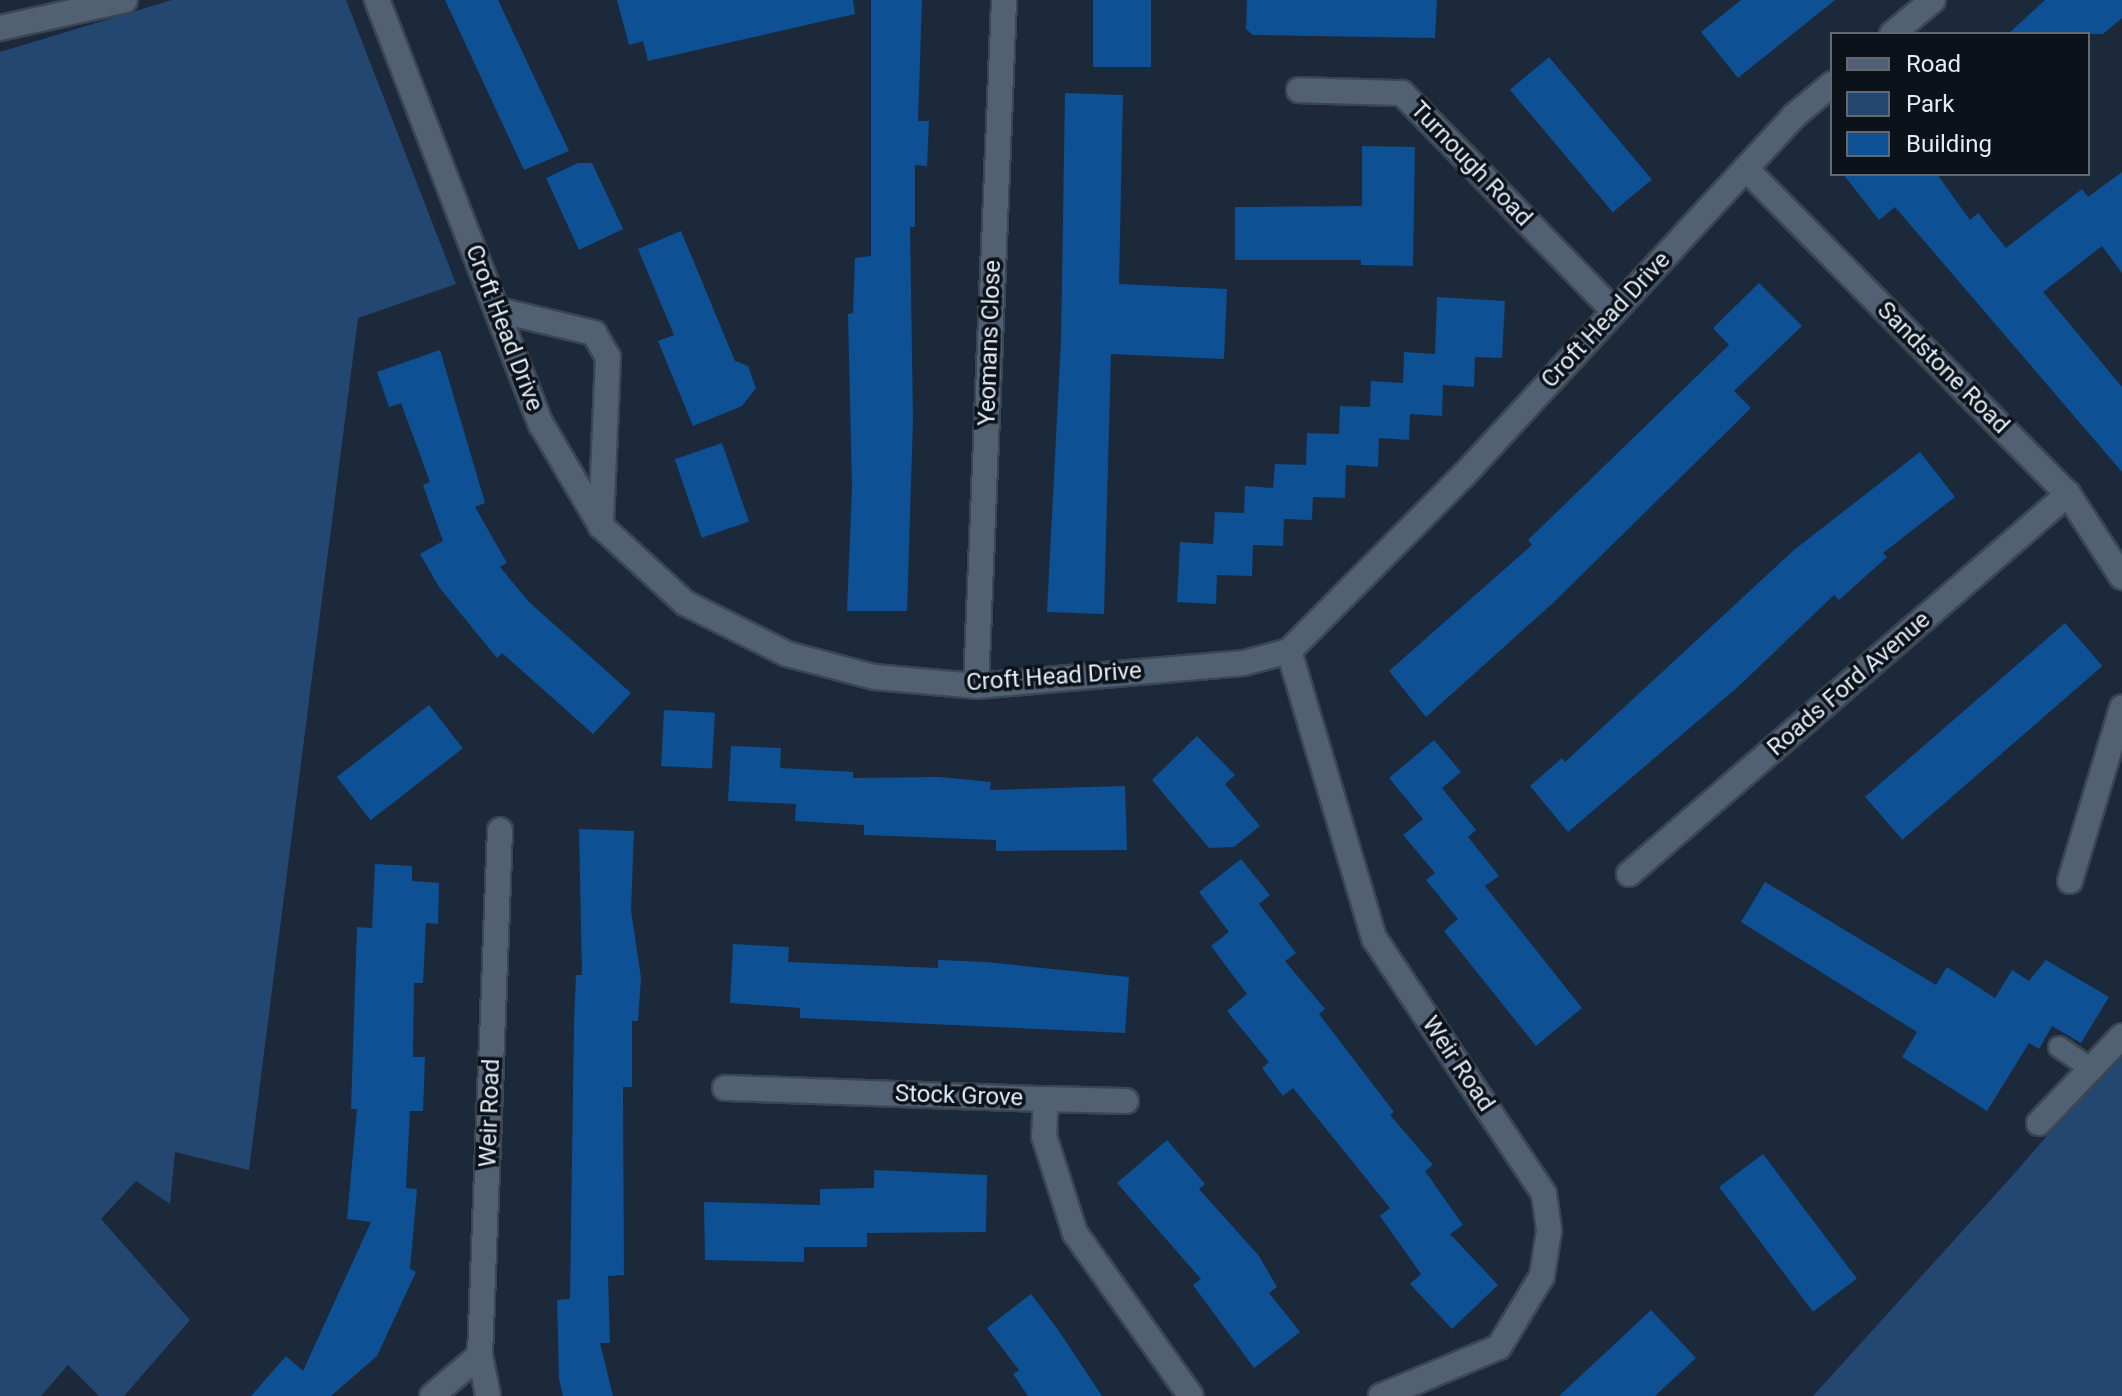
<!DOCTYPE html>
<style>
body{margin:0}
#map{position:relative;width:2122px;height:1396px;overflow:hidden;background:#1c293a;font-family:Roboto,sans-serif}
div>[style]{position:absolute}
.green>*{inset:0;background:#244771}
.building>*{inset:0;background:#0d5094;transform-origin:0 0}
.roads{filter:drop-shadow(2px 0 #3b4654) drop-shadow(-2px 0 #3b4654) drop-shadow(0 2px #3b4654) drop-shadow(0 -2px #3b4654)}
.lane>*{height:20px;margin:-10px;padding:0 10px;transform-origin:10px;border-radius:10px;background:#516073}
.street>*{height:24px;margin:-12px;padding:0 12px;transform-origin:12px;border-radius:12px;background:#516073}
span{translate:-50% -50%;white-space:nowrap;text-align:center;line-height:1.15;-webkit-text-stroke:7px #0c1219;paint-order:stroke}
.street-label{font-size:24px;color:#e2ebf6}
.legend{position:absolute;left:1830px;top:32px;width:260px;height:144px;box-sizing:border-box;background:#0c1219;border:2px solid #626971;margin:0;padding:10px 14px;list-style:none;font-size:24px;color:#e2ebf6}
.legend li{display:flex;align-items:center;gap:16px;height:40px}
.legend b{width:40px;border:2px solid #626971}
</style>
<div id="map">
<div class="green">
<i style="clip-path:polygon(172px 0,346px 0,456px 284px,358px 318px,249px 1170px,175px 1152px,170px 1204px,136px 1181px,101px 1219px,190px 1320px,124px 1396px,99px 1396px,68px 1365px,41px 1396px,0 1396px,0 52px)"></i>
<i style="clip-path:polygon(2122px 1049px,2122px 1396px,1813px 1396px,2014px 1174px)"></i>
</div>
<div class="building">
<i style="clip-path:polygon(445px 0,498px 0,569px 151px,524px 170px)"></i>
<i style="clip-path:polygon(617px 0,853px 0,855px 14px,648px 61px,643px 41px,629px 45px)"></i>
<i style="clip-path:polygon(871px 0,922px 0,918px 121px,929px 121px,927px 166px,915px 165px,915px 227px,910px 227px,913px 419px,907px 611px,847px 611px,852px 487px,848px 314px,853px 313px,855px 258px,871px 256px)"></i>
<i style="left:1093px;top:0;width:58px;height:67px"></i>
<i style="clip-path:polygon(1247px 0,1437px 0,1435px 38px,1253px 35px,1246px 29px)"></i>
<i style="clip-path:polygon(1741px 0,1835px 0,1738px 78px,1701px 32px)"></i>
<i style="clip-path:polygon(2045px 0,2122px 0,2122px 18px,2103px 34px,2008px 34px)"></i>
<i style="left:1549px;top:57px;width:160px;height:51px;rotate:50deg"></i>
<i style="clip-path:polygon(1065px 93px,1123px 95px,1119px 284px,1227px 289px,1224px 359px,1111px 354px,1104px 614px,1047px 612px,1061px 340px)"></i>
<i style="clip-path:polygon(1362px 146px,1415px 147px,1413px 266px,1361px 265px,1361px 260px,1235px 260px,1235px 207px,1362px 206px)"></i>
<i style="clip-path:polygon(578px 163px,592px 163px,623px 229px,579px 250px,546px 178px)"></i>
<i style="clip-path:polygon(2122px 172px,2122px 273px,2102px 246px,2043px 292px,2122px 387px,2122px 472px,1895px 207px,1879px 220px,1843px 174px,1937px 174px,1970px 220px,1978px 213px,2006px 248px,2082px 189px,2088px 197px)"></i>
<i style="clip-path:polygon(681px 231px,735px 361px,748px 366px,756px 388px,742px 406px,693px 426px,658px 341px,674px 335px,638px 249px)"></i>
<i style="clip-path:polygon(1759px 283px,1802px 326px,1734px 391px,1751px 408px,1553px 603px,1426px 717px,1389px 671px,1532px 545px,1528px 540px,1729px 345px,1713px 328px)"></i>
<i style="clip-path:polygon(1437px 297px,1505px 301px,1502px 358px,1475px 357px,1474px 387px,1443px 385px,1442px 416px,1410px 414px,1409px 440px,1379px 438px,1378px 467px,1346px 465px,1345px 498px,1313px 497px,1312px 520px,1284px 519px,1283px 546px,1253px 545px,1252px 576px,1217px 575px,1216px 604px,1177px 602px,1180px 542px,1213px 544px,1215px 512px,1244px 513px,1245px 486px,1273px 488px,1275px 464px,1306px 465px,1307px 433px,1339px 434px,1340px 406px,1370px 407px,1371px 381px,1403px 383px,1404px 352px,1435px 354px)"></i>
<i style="clip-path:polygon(440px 350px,485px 503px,475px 507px,507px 563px,500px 567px,529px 602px,631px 693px,593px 734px,502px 653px,497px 658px,439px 587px,420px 554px,443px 541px,423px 485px,430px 482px,401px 403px,389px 407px,377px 372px)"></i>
<i style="left:722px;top:443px;width:83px;height:50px;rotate:71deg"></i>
<i style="clip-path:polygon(1920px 452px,1955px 497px,1883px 553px,1887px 557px,1839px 600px,1834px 595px,1740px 685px,1568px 832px,1530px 786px,1562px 758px,1565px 762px,1794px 550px)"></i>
<i style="left:2065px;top:623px;width:57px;height:265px;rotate:49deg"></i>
<i style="left:429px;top:705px;width:55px;height:117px;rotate:52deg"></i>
<i style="left:664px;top:710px;width:51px;height:56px;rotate:3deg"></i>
<i style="clip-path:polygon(1197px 736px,1235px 775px,1225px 784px,1260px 826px,1234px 847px,1209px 848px,1152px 780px)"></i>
<i style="clip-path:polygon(1434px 740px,1461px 772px,1442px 788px,1476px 830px,1468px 837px,1499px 876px,1485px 886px,1582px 1008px,1536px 1046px,1444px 931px,1458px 919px,1426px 880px,1435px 873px,1403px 835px,1423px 819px,1389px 778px)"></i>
<i style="clip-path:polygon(731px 746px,781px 748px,780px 768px,853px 772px,853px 778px,939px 777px,991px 782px,990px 790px,1125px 786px,1127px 850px,996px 851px,996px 840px,864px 835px,864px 825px,795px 821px,796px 804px,728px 801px)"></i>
<i style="clip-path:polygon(579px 829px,634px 831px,631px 910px,641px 978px,638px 1021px,632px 1021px,632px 1087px,623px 1087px,624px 1275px,608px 1276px,610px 1343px,600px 1343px,613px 1396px,563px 1396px,559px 1379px,557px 1300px,570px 1299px,574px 1021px,576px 975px,582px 975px)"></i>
<i style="clip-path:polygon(1241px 859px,1270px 895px,1259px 904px,1296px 953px,1285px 961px,1325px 1009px,1319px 1014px,1394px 1112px,1390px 1115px,1433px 1165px,1425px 1171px,1463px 1225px,1450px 1234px,1498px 1285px,1452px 1329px,1410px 1284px,1421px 1274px,1380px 1216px,1390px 1208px,1293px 1088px,1283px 1096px,1262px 1068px,1269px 1062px,1227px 1011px,1247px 994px,1211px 946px,1229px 932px,1199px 892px)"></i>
<i style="clip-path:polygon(375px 864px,412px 866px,412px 881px,439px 883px,438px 924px,426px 923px,423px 983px,414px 983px,413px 1057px,425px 1057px,423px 1111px,410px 1111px,406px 1188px,417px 1189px,410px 1269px,416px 1272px,377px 1356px,331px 1396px,251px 1396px,286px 1356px,303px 1371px,371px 1222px,347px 1219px,357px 1109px,351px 1109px,357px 927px,372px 928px)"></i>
<i style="clip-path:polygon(1765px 882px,1936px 985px,1947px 967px,1995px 998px,2012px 970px,2029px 981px,2046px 960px,2109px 997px,2081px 1043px,2052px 1026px,2039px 1049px,2029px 1043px,1987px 1111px,1902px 1057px,1917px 1032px,1741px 922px)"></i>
<i style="clip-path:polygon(733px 944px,789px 947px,788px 962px,938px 968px,938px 960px,986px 962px,1129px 977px,1125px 1033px,800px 1018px,800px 1008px,730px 1003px)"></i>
<i style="clip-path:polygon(1167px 1140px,1205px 1184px,1199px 1189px,1259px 1256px,1277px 1287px,1269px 1293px,1300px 1332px,1254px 1368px,1193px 1285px,1201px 1279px,1117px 1183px)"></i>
<i style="left:1763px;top:1154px;width:156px;height:55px;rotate:53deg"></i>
<i style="clip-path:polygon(874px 1170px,987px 1175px,986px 1232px,867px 1233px,867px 1247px,804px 1247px,804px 1262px,705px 1260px,704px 1202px,820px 1205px,820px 1189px,874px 1188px)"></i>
<i style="clip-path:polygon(1031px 1294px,1059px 1331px,1102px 1396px,1028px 1396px,1013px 1374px,1019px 1370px,987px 1328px)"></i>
<i style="clip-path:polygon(1651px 1310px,1696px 1358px,1655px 1396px,1559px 1396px)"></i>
</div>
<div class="roads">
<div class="lane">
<i style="left:2059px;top:1047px;width:41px;rotate:34.1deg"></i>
</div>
<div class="street">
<i style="left:377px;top:0;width:455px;rotate:68.9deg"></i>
<i style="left:541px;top:424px;width:118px;rotate:59.5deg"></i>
<i style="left:601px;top:526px;width:114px;rotate:42.5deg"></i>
<i style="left:685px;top:603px;width:114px;rotate:26.6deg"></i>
<i style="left:787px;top:654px;width:90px;rotate:14.8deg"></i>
<i style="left:874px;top:677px;width:102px;rotate:5deg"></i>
<i style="left:976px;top:686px;width:269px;rotate:-4.9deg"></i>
<i style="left:1244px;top:663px;width:47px;rotate:-14.9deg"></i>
<i style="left:1289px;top:651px;width:248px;rotate:-45.2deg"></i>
<i style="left:1464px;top:475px;width:488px;rotate:-47.4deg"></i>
<i style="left:1794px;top:116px;width:50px;rotate:-40.1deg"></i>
<i style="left:0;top:28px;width:128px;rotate:-12.6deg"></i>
<i style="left:1892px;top:34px;width:53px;rotate:-39.7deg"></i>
<i style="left:1299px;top:90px;width:103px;rotate:1.7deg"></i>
<i style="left:1402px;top:93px;width:301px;rotate:45.8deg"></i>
<i style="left:1749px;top:172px;width:453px;rotate:45.3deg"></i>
<i style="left:2068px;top:494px;width:99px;rotate:57deg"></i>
<i style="left:498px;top:310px;width:99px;rotate:13.5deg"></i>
<i style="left:594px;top:333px;width:28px;rotate:60deg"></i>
<i style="left:608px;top:357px;width:169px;rotate:92.4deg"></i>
<i style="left:1289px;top:651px;width:299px;rotate:73.5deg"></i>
<i style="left:1374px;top:938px;width:307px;rotate:56.4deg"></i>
<i style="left:1544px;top:1194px;width:37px;rotate:82deg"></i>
<i style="left:1549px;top:1231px;width:46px;rotate:98.8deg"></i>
<i style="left:1542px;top:1276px;width:83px;rotate:121.2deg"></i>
<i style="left:1499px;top:1347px;width:128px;rotate:157.4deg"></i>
<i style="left:976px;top:686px;width:687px;rotate:-87.66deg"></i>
<i style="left:1629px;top:874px;width:581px;rotate:-40.88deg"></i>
<i style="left:2070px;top:881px;width:181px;rotate:-73.3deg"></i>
<i style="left:725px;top:1088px;width:321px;rotate:2deg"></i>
<i style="left:1046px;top:1099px;width:37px;rotate:93deg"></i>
<i style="left:1044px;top:1136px;width:102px;rotate:72.3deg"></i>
<i style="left:1075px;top:1233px;width:200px;rotate:54.6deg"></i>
<i style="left:1046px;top:1099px;width:80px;rotate:1.4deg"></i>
<i style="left:2039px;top:1123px;width:120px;rotate:-46.3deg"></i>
<i style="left:432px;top:1396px;width:63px;rotate:-40.5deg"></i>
<i style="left:488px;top:1396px;width:42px;rotate:-101deg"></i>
<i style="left:480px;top:1355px;width:525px;rotate:-87.82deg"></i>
</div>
</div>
<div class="street-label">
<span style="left:1471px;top:164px;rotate:46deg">Turnough Road</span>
<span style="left:1606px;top:320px;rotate:-47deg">Croft Head Drive</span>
<span style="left:504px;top:328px;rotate:69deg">Croft Head Drive</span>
<span style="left:990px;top:343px;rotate:-88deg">Yeomans Close</span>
<span style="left:1943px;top:368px;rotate:45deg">Sandstone Road</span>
<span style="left:1054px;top:677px;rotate:-4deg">Croft Head Drive</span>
<span style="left:1849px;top:684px;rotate:-41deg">Roads Ford Avenue</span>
<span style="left:1458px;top:1064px;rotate:56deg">Weir Road</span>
<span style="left:959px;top:1096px;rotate:2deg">Stock Grove</span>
<span style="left:490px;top:1113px;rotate:-88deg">Weir Road</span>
</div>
<ul class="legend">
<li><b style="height:10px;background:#516073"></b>Road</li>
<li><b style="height:22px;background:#244771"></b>Park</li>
<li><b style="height:22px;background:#0d5094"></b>Building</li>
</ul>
</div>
